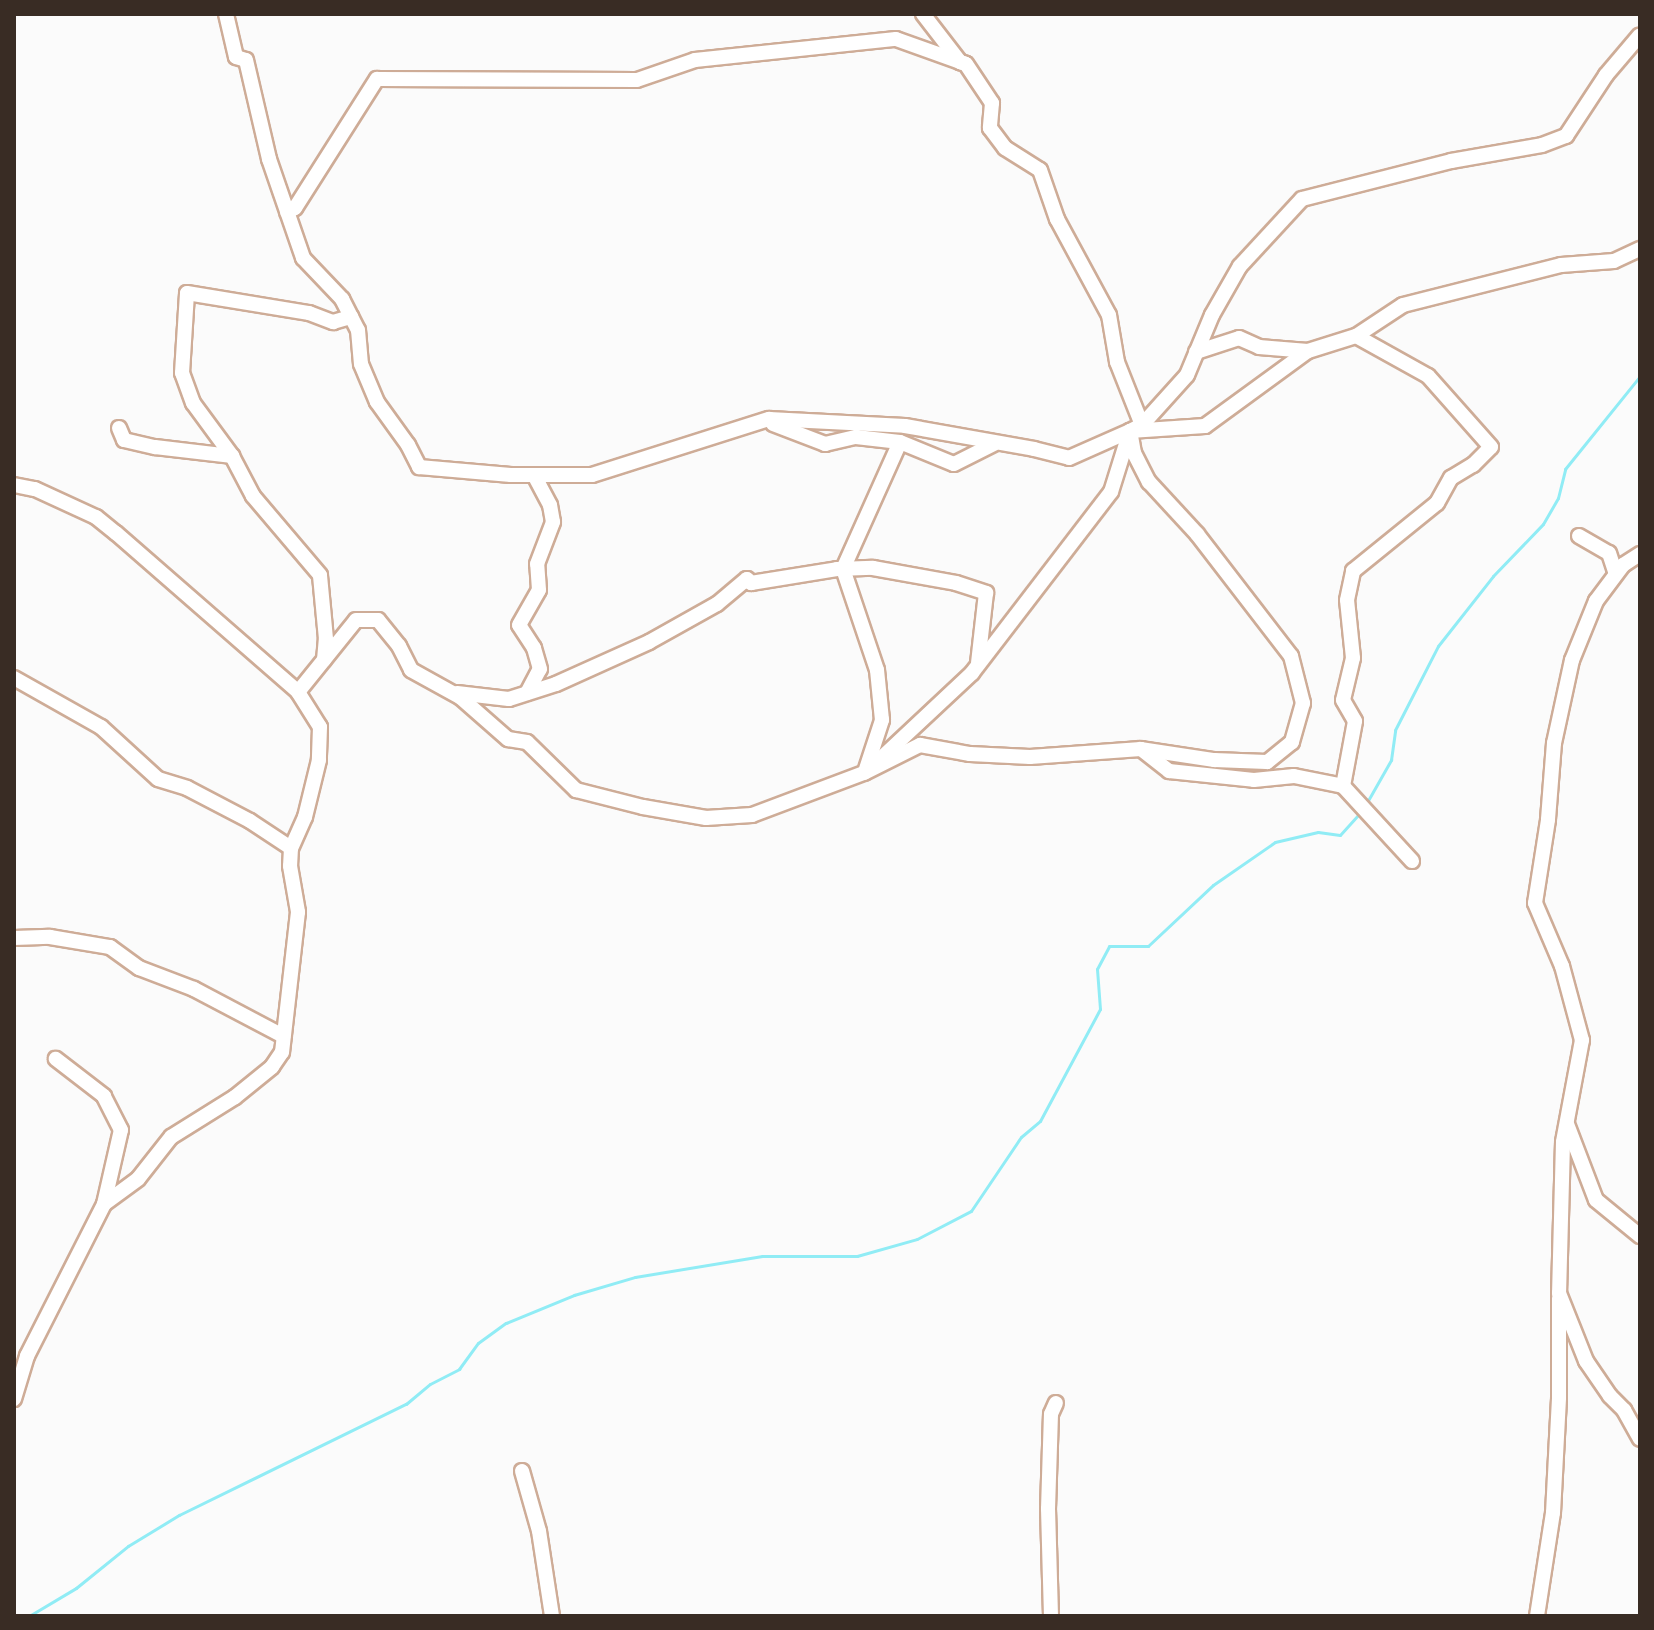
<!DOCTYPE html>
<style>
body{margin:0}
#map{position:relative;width:1654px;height:1630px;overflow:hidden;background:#fbfbfb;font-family:Quicksand,sans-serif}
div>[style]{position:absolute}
.stream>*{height:3px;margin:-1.5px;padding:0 1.5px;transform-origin:1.5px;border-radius:1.5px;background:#90ecf5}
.roads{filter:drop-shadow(2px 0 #ceac97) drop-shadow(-2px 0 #ceac97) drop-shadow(0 2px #ceac97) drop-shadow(0 -2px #ceac97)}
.minor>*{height:14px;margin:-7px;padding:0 7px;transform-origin:7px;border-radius:7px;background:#fff}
span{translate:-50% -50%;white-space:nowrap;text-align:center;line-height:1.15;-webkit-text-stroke:6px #fff;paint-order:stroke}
.frame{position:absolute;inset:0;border:16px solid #392c24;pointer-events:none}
</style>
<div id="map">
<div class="stream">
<i style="left:1366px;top:804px;width:51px;rotate:-60.4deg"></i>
<i style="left:1391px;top:760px;width:30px;rotate:-82deg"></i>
<i style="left:1395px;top:730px;width:94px;rotate:-62.9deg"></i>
<i style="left:1438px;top:646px;width:89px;rotate:-51.8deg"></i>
<i style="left:1493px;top:576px;width:72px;rotate:-46.1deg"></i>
<i style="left:1543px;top:524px;width:30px;rotate:-60deg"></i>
<i style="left:1558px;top:498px;width:30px;rotate:-76deg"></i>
<i style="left:1565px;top:469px;width:119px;rotate:-51.1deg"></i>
<i style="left:29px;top:1616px;width:55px;rotate:-30.8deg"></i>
<i style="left:76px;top:1588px;width:67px;rotate:-38.9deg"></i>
<i style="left:128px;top:1546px;width:60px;rotate:-31.3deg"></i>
<i style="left:179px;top:1515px;width:253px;rotate:-26.1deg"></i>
<i style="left:406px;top:1404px;width:31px;rotate:-40deg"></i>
<i style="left:430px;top:1384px;width:33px;rotate:-27deg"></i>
<i style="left:459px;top:1369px;width:32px;rotate:-54deg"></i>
<i style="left:478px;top:1343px;width:34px;rotate:-36deg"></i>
<i style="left:506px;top:1323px;width:74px;rotate:-22.4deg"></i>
<i style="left:574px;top:1295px;width:64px;rotate:-16.4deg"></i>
<i style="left:635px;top:1277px;width:129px;rotate:-9.4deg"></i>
<i style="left:762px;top:1256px;width:95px"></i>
<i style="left:857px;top:1256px;width:62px;rotate:-15.8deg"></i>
<i style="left:917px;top:1239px;width:61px;rotate:-27.4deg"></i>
<i style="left:971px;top:1211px;width:89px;rotate:-56deg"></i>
<i style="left:1021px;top:1137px;width:25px;rotate:-40deg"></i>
<i style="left:1040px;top:1121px;width:127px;rotate:-61.8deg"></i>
<i style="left:1100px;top:1009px;width:40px;rotate:-94.3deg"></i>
<i style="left:1097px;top:969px;width:26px;rotate:-62deg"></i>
<i style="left:1109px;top:946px;width:39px"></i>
<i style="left:1148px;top:946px;width:89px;rotate:-43.2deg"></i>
<i style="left:1213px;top:885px;width:75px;rotate:-34.7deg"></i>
<i style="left:1275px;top:842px;width:44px;rotate:-13.1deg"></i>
<i style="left:1318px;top:832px;width:22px;rotate:8deg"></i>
<i style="left:1340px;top:835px;width:30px;rotate:-48deg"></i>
</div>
<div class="roads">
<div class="minor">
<i style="left:226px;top:14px;width:44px;rotate:76.9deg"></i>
<i style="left:236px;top:57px;width:10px;rotate:17deg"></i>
<i style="left:246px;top:60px;width:102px;rotate:76.9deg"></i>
<i style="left:269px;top:159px;width:105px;rotate:71deg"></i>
<i style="left:303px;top:258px;width:57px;rotate:46.4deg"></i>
<i style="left:342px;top:299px;width:35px;rotate:63deg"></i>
<i style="left:358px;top:330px;width:34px;rotate:85deg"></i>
<i style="left:361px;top:364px;width:41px;rotate:67.2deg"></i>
<i style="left:377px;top:402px;width:53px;rotate:54.2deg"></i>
<i style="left:408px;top:445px;width:25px;rotate:63deg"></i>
<i style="left:419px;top:467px;width:92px;rotate:5deg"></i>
<i style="left:511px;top:475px;width:81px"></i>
<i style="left:592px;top:475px;width:186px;rotate:-17.6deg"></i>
<i style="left:769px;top:419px;width:136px;rotate:2.9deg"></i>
<i style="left:905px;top:426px;width:131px;rotate:10.1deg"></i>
<i style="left:1034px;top:449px;width:36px;rotate:14deg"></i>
<i style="left:1069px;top:458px;width:67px;rotate:-23.9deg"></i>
<i style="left:1130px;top:431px;width:75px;rotate:-3.8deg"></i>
<i style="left:1205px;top:426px;width:127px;rotate:-36.1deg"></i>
<i style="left:923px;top:14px;width:61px;rotate:52.4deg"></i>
<i style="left:960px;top:62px;width:6px;rotate:18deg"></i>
<i style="left:966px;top:64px;width:47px;rotate:56.3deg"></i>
<i style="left:992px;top:103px;width:25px;rotate:95deg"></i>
<i style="left:990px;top:128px;width:25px;rotate:53deg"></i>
<i style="left:1005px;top:148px;width:41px;rotate:32.2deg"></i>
<i style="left:1040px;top:170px;width:52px;rotate:70.9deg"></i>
<i style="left:1057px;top:219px;width:109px;rotate:61.6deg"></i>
<i style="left:1109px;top:315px;width:48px;rotate:80.3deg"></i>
<i style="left:1117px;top:362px;width:68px;rotate:68.4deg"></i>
<i style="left:287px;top:212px;width:9px;rotate:-27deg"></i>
<i style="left:295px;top:208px;width:153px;rotate:-57.6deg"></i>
<i style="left:377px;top:79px;width:260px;rotate:0.2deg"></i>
<i style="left:637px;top:80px;width:61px;rotate:-19deg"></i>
<i style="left:695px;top:60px;width:202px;rotate:-6deg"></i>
<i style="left:896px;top:39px;width:74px;rotate:19.7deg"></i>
<i style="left:1196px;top:352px;width:45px;rotate:-18deg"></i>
<i style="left:1239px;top:338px;width:22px;rotate:24deg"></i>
<i style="left:1259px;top:347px;width:49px;rotate:4.7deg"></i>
<i style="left:1308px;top:351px;width:50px;rotate:-17.4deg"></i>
<i style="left:1356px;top:336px;width:56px;rotate:-33.4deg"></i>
<i style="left:1403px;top:305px;width:163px;rotate:-14.2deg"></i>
<i style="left:1561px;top:265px;width:53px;rotate:-4.3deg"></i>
<i style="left:1614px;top:261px;width:29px;rotate:-25deg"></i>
<i style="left:773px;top:424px;width:56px;rotate:21deg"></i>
<i style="left:825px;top:444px;width:32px;rotate:-13deg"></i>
<i style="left:856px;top:437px;width:44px;rotate:6.5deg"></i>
<i style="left:119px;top:428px;width:13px;rotate:67deg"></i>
<i style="left:124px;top:440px;width:32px;rotate:13deg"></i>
<i style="left:155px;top:447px;width:78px;rotate:6.7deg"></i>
<i style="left:1131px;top:436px;width:17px;rotate:80deg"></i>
<i style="left:1134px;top:453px;width:33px;rotate:63deg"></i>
<i style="left:1149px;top:482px;width:71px;rotate:47.3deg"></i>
<i style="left:1197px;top:534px;width:154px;rotate:52.4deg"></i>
<i style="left:1291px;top:656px;width:49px;rotate:75.7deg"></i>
<i style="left:1303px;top:703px;width:41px;rotate:105.8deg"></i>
<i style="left:1292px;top:742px;width:32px;rotate:141deg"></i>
<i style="left:1267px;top:762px;width:53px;rotate:-177.8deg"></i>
<i style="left:1214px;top:760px;width:74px;rotate:-171.4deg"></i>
<i style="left:14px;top:485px;width:21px;rotate:11deg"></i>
<i style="left:35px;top:489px;width:67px;rotate:24.7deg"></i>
<i style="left:96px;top:517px;width:26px;rotate:39deg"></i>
<i style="left:116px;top:533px;width:242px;rotate:41.1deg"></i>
<i style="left:298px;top:692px;width:41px;rotate:57.8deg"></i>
<i style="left:320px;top:727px;width:33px;rotate:92deg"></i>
<i style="left:319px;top:760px;width:59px;rotate:103.8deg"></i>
<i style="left:305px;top:817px;width:34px;rotate:114deg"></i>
<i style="left:291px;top:848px;width:18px;rotate:93deg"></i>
<i style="left:290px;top:866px;width:47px;rotate:80.1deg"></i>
<i style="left:298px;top:912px;width:141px;rotate:96.5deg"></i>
<i style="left:282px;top:1052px;width:18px;rotate:124deg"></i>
<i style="left:272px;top:1067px;width:48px;rotate:141deg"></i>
<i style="left:235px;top:1097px;width:75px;rotate:148deg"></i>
<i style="left:171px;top:1137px;width:53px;rotate:128.2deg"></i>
<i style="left:138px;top:1179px;width:42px;rotate:143.7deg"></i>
<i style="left:1579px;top:536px;width:34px;rotate:30deg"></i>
<i style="left:1609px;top:553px;width:22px;rotate:72deg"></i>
<i style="left:1640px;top:554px;width:20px;rotate:147deg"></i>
<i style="left:1623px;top:565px;width:45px;rotate:126.9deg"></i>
<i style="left:1596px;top:601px;width:64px;rotate:112.1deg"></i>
<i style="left:1572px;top:660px;width:85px;rotate:102.2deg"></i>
<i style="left:1554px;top:743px;width:77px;rotate:94.5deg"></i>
<i style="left:1548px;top:820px;width:84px;rotate:98.9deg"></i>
<i style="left:1535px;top:903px;width:69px;rotate:66.8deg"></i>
<i style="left:1562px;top:966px;width:77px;rotate:74.9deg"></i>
<i style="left:1582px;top:1040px;width:104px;rotate:100.6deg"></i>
<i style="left:1563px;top:1142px;width:151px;rotate:91.5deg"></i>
<i style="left:1559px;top:1293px;width:73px;rotate:68.3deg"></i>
<i style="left:1586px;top:1361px;width:42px;rotate:55.6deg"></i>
<i style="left:1610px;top:1396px;width:20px;rotate:45deg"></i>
<i style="left:1624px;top:1410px;width:33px;rotate:61deg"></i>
<i style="left:324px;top:660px;width:21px;rotate:-85deg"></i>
<i style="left:326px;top:639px;width:64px;rotate:-95.4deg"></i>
<i style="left:320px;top:575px;width:104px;rotate:-130.3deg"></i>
<i style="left:253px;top:496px;width:45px;rotate:-117.7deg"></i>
<i style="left:232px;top:456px;width:66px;rotate:-126.3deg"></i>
<i style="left:193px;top:403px;width:32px;rotate:-110deg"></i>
<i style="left:182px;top:373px;width:80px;rotate:-86.4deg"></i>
<i style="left:187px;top:293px;width:124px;rotate:9.3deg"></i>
<i style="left:309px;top:313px;width:26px;rotate:21deg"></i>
<i style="left:333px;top:322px;width:19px;rotate:-16deg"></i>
<i style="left:14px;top:678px;width:100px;rotate:29.4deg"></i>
<i style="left:101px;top:727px;width:77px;rotate:42.4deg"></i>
<i style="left:158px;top:779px;width:30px;rotate:17deg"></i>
<i style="left:187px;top:788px;width:71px;rotate:27.6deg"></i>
<i style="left:250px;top:821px;width:49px;rotate:33.4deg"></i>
<i style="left:298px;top:692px;width:92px;rotate:-51.1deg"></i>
<i style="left:356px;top:620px;width:22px"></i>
<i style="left:378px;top:620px;width:33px;rotate:51deg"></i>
<i style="left:399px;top:646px;width:27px;rotate:63deg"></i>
<i style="left:411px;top:670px;width:56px;rotate:28.9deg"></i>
<i style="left:460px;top:697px;width:64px;rotate:41.2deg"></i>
<i style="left:508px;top:739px;width:19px;rotate:9deg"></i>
<i style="left:527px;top:742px;width:69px;rotate:44.4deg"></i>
<i style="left:576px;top:790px;width:69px;rotate:14.2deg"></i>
<i style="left:643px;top:807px;width:64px;rotate:9.9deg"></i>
<i style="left:706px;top:818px;width:46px;rotate:-3.7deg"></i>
<i style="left:752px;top:815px;width:120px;rotate:-20.6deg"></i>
<i style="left:864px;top:773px;width:63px;rotate:-26.6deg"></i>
<i style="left:920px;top:745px;width:51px;rotate:10.2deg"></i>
<i style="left:970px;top:754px;width:60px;rotate:2.9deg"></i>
<i style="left:1030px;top:757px;width:111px;rotate:-4.1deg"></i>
<i style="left:1141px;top:749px;width:36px;rotate:38deg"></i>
<i style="left:1169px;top:771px;width:85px;rotate:6deg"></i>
<i style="left:1254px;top:780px;width:40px;rotate:-5.7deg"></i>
<i style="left:1294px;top:776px;width:50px;rotate:11.5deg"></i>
<i style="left:1343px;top:786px;width:102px;rotate:47.4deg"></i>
<i style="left:457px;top:693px;width:52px;rotate:6.6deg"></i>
<i style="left:509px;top:699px;width:49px;rotate:-17.7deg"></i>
<i style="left:556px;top:684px;width:102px;rotate:-24.3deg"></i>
<i style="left:649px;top:642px;width:78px;rotate:-29.2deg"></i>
<i style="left:717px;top:604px;width:39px;rotate:-40deg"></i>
<i style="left:747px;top:579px;width:6px;rotate:45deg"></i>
<i style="left:751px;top:583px;width:87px;rotate:-9.2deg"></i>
<i style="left:837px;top:569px;width:36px;rotate:-2deg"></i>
<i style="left:873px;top:568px;width:84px;rotate:10.2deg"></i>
<i style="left:956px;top:583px;width:32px;rotate:18deg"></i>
<i style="left:986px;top:593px;width:70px;rotate:96.5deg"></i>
<i style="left:527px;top:693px;width:27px;rotate:-62deg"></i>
<i style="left:540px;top:669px;width:22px;rotate:-106deg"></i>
<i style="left:534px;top:648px;width:27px;rotate:-123deg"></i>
<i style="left:519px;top:625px;width:40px;rotate:-60.3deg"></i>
<i style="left:539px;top:590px;width:26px;rotate:-94deg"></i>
<i style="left:537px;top:564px;width:45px;rotate:-69.1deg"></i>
<i style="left:553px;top:522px;width:17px;rotate:-100deg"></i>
<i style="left:550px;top:505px;width:34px;rotate:-118deg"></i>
<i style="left:878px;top:761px;width:129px;rotate:-43.1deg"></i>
<i style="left:972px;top:673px;width:228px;rotate:-52.5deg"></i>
<i style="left:1111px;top:492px;width:64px;rotate:-72.7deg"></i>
<i style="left:1130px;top:431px;width:13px;rotate:-27deg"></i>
<i style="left:1142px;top:425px;width:67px;rotate:-48deg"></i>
<i style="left:1187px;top:375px;width:65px;rotate:-67.4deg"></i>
<i style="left:1212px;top:315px;width:56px;rotate:-60.3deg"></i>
<i style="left:1240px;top:266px;width:91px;rotate:-47.2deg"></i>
<i style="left:1302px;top:199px;width:154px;rotate:-14.3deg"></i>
<i style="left:1451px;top:161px;width:92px;rotate:-10deg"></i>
<i style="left:1542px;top:145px;width:26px;rotate:-21deg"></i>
<i style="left:1566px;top:136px;width:73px;rotate:-56.7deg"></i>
<i style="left:1606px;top:75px;width:52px;rotate:-49.6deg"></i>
<i style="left:866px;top:769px;width:52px;rotate:-71.9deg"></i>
<i style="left:882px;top:720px;width:50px;rotate:-95.7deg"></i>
<i style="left:877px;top:670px;width:107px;rotate:-108.6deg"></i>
<i style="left:843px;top:569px;width:139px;rotate:-65.8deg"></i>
<i style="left:900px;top:442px;width:58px;rotate:22.2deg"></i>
<i style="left:954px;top:464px;width:45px;rotate:-26.6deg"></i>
<i style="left:1343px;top:786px;width:66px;rotate:-79.5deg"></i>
<i style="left:1355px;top:721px;width:24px;rotate:-120deg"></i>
<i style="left:1343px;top:700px;width:43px;rotate:-76.6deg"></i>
<i style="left:1353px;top:658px;width:58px;rotate:-95.9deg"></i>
<i style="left:1347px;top:600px;width:30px;rotate:-78deg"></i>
<i style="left:1353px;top:571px;width:108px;rotate:-39deg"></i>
<i style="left:1437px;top:503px;width:29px;rotate:-61deg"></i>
<i style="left:1451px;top:478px;width:26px;rotate:-31deg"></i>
<i style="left:1473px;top:465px;width:25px;rotate:-45deg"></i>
<i style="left:1491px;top:447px;width:95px;rotate:-131.6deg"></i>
<i style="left:1428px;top:376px;width:82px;rotate:-150.9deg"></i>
<i style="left:14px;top:938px;width:36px;rotate:-2deg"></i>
<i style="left:50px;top:937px;width:61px;rotate:9.5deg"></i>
<i style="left:110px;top:947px;width:36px;rotate:36deg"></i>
<i style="left:139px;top:968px;width:59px;rotate:20.9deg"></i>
<i style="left:194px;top:989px;width:101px;rotate:27.8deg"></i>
<i style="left:1567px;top:1124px;width:81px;rotate:69.1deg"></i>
<i style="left:1596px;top:1200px;width:57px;rotate:39.3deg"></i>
<i style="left:14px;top:1399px;width:45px;rotate:-73.2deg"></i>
<i style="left:27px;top:1356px;width:170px;rotate:-63.1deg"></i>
<i style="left:104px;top:1204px;width:76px;rotate:-77.1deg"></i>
<i style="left:121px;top:1130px;width:38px;rotate:-117deg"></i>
<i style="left:104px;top:1096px;width:61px;rotate:-142.4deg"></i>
<i style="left:522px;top:1471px;width:62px;rotate:74.2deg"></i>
<i style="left:539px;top:1531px;width:86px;rotate:81.3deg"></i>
<i style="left:1051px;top:1616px;width:107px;rotate:-91.6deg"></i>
<i style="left:1048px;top:1509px;width:95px;rotate:-88.2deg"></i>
<i style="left:1051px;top:1414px;width:12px;rotate:-66deg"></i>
<i style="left:1537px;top:1616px;width:104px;rotate:-81.2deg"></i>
<i style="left:1553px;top:1513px;width:116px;rotate:-87deg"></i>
<i style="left:1559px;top:1397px;width:99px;rotate:-90deg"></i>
</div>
</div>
<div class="frame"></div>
</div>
